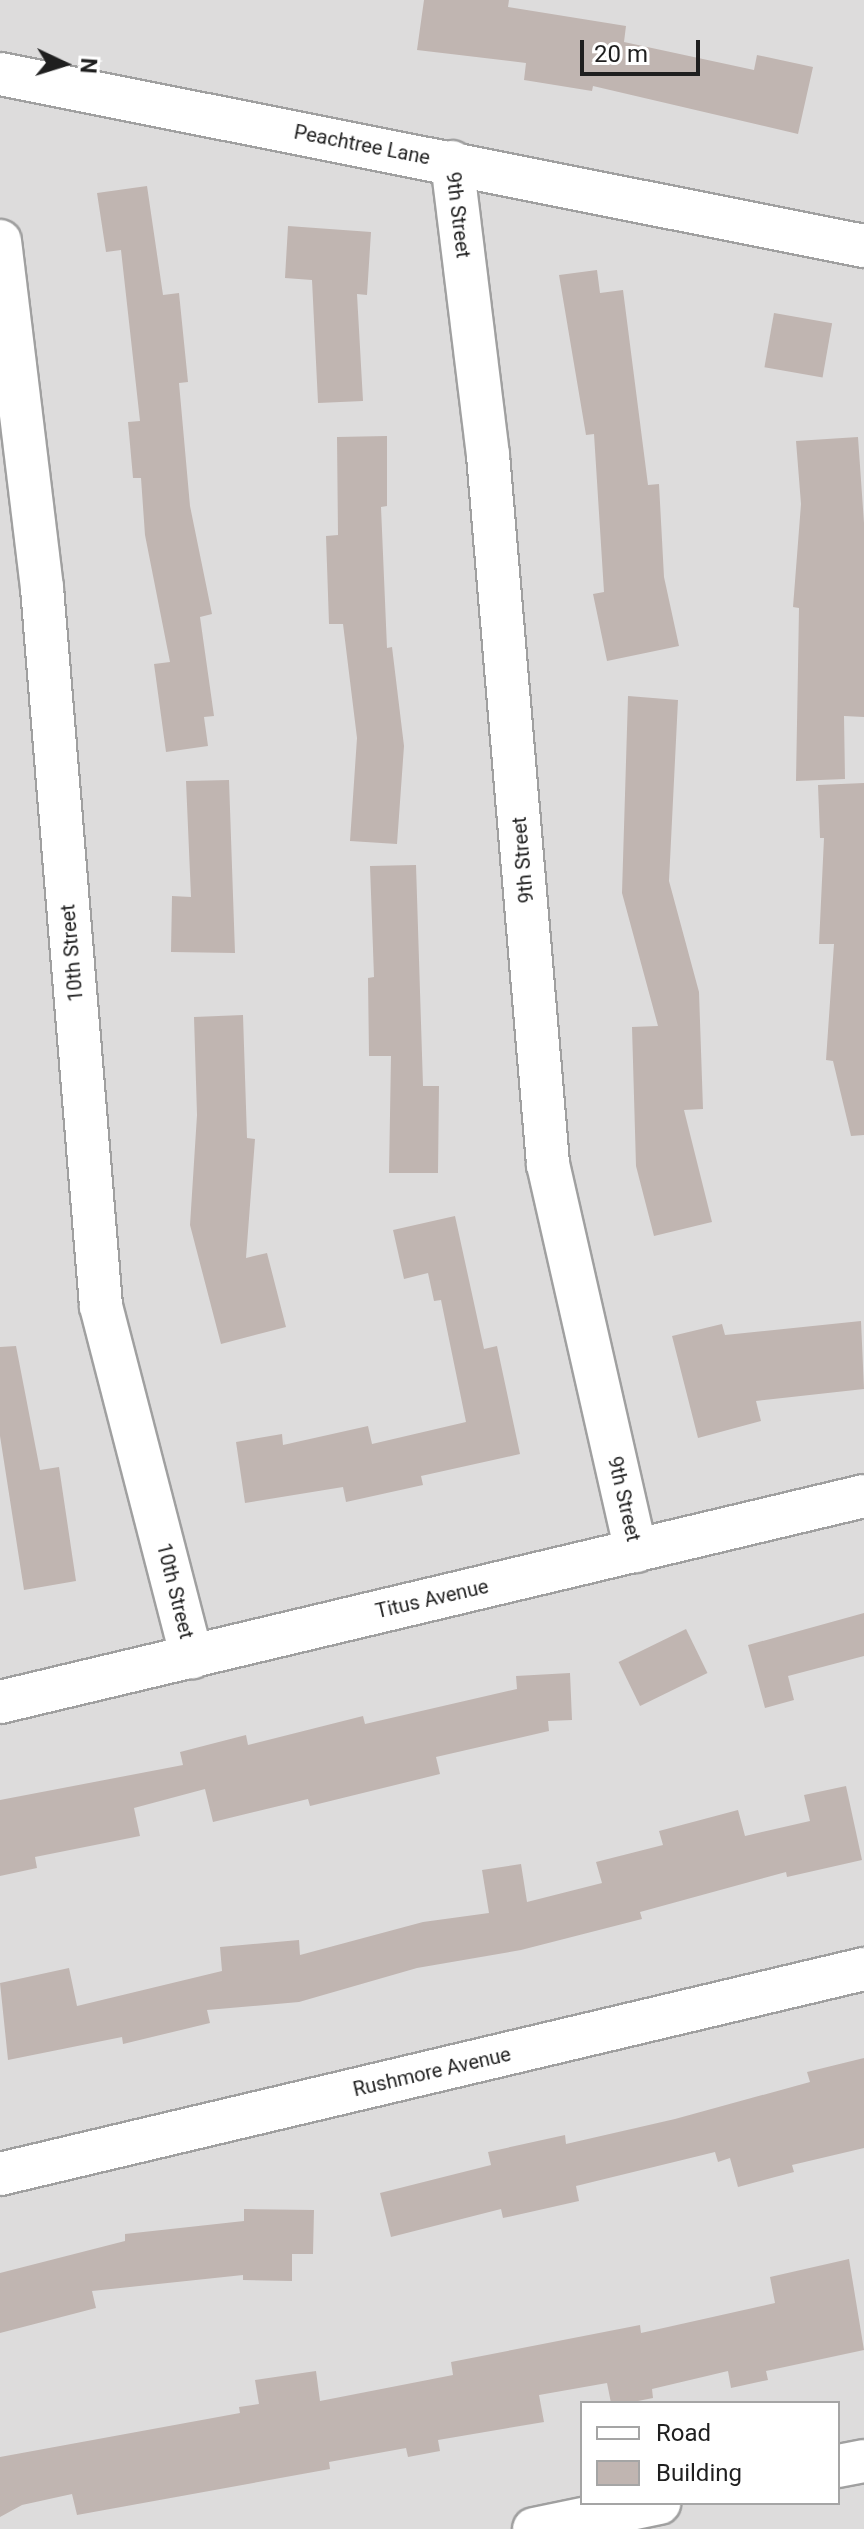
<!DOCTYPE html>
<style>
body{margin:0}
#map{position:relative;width:864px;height:2529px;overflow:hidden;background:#efeae5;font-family:Roboto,sans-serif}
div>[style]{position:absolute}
.residential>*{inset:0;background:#dddcdc}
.building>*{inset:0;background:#c0b5b1;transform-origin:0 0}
.roads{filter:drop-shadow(2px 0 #a0a0a0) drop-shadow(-2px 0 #a0a0a0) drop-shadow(0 2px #a0a0a0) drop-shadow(0 -2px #a0a0a0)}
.street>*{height:42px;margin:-21px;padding:0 21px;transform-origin:21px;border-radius:21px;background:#fff}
span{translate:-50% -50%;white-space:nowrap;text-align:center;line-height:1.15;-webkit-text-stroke:6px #fff;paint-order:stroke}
.street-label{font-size:20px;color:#1f1f1f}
.legend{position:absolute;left:580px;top:2401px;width:260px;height:104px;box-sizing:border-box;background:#fff;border:2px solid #a5a5a5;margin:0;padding:10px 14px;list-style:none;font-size:24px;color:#1f1f1f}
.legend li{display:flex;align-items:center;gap:16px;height:40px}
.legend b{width:40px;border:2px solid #a5a5a5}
.north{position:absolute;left:24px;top:24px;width:80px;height:80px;-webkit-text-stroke:6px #fff;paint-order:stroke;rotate:94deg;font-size:22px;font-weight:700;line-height:32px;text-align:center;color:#1f1f1f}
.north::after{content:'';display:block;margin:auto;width:28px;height:36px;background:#1f1f1f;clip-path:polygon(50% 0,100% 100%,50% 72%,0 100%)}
.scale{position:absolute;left:580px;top:40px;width:120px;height:36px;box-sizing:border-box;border:4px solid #1f1f1f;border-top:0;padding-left:10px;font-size:24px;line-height:28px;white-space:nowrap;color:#1f1f1f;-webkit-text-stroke:6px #fff;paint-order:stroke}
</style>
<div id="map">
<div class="residential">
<i style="clip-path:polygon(evenodd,0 0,864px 0,864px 2529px,0 2529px,0 0,582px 2403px,838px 2403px,838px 2503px,582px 2503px,582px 2403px)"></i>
</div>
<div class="building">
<i style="clip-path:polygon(424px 0,509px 0,508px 7px,626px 26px,624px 42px,754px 70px,757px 55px,813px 67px,798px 134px,593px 86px,592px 91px,524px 80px,526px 63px,417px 50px)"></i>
<i style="clip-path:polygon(147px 186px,163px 295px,179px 293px,188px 382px,179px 383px,190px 506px,212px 614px,200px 617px,214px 716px,204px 717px,208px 746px,166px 752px,154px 664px,170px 662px,145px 535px,141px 478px,133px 478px,128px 422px,140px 421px,121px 250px,106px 252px,97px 193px)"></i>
<i style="clip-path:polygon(288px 226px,371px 232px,367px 295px,357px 294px,363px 401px,318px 403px,312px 280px,285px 278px)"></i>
<i style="clip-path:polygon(597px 270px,600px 293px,623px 290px,648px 485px,659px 484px,664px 577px,679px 646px,607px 661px,593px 594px,604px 592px,594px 434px,586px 435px,559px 275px)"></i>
<i style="left:774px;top:313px;width:59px;height:55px;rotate:10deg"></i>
<i style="clip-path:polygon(387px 436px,387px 506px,381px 507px,387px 648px,392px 647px,404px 746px,397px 844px,350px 841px,357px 738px,343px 624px,329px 624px,326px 536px,338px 535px,337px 437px)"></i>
<i style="clip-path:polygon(858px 437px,864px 523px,864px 717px,844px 716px,845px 779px,796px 781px,799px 608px,793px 607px,801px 504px,796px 441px)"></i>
<i style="clip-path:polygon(628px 696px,678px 700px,669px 881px,699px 992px,703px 1109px,684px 1110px,712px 1222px,654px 1236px,636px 1166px,632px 1027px,658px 1026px,622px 893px)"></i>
<i style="clip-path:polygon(229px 780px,235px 953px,171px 952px,172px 896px,191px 897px,186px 781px)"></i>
<i style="clip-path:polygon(864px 783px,864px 1135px,851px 1136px,833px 1061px,826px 1060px,834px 944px,819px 944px,824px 838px,820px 838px,818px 785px)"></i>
<i style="clip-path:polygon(416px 865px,423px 1086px,439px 1086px,438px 1173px,389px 1173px,391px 1056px,369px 1056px,368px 978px,374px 977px,370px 866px)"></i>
<i style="clip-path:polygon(243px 1015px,247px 1138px,255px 1139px,246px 1258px,267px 1253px,286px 1327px,221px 1344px,190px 1225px,197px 1115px,194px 1017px)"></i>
<i style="clip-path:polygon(455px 1216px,484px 1349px,497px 1346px,520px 1454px,421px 1476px,423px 1485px,346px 1502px,343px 1487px,245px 1503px,236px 1442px,282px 1434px,283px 1445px,368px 1426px,372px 1444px,466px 1422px,441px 1300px,434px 1301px,428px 1273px,404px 1279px,393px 1230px)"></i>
<i style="clip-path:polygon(861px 1321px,864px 1389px,756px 1401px,761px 1421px,698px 1438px,672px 1336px,722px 1324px,725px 1335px)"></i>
<i style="clip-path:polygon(16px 1346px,40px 1470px,59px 1467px,76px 1581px,24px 1590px,0 1436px,0 1347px)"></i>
<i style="clip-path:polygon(864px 1613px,864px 1656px,788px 1676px,794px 1700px,765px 1708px,748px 1645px)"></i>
<i style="left:686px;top:1629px;width:49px;height:75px;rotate:64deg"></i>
<i style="clip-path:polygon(570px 1673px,572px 1720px,548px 1721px,549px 1731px,436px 1757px,440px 1774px,310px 1806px,308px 1799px,213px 1822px,205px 1789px,134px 1808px,140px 1836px,35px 1857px,37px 1868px,0 1876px,0 1800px,183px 1765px,180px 1752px,246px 1735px,248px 1745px,363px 1716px,365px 1724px,517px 1689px,516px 1676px)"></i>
<i style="clip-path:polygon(846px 1786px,862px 1860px,787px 1877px,786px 1872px,640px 1912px,642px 1919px,521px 1950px,417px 1968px,299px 2002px,207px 2010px,210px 2023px,123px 2044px,122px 2037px,8px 2060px,0 1983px,69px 1968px,77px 2006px,222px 1971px,220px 1947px,299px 1940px,300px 1955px,423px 1922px,489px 1913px,482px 1870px,521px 1864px,527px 1902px,602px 1883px,596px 1862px,663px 1845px,659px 1831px,738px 1810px,745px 1836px,810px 1821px,804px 1795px)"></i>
<i style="clip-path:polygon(864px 2058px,864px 2148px,792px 2165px,794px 2172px,738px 2187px,730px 2158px,718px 2162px,715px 2152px,576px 2186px,579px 2201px,503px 2218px,501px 2209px,391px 2237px,380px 2193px,491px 2165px,488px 2152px,565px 2135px,566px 2144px,675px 2119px,810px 2082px,807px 2072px)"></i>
<i style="clip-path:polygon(244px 2209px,314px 2210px,313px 2254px,292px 2254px,292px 2281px,243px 2280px,243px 2275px,92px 2291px,96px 2308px,0 2333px,0 2273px,125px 2241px,125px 2234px,244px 2221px)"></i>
<i style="clip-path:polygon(849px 2259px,864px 2350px,766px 2371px,768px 2380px,731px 2388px,728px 2371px,652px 2389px,653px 2398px,628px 2403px,611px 2403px,607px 2383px,539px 2395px,544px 2422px,438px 2440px,440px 2451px,408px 2457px,406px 2448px,329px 2462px,330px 2469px,77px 2515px,72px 2494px,22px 2505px,0 2517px,0 2457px,240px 2413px,239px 2407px,259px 2404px,255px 2380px,316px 2371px,320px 2401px,453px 2375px,451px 2362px,640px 2325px,641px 2333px,775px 2303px,770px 2277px)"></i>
</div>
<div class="roads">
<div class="street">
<i style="left:0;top:74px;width:881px;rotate:11.26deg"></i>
<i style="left:452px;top:162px;width:295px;rotate:83deg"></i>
<i style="left:488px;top:455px;width:712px;rotate:85.16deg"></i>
<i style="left:548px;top:1164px;width:397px;rotate:77.2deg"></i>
<i style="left:0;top:241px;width:350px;rotate:83.1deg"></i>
<i style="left:42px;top:588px;width:720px;rotate:85.3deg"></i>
<i style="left:101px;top:1306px;width:363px;rotate:75.5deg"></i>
<i style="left:0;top:1702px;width:888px;rotate:-13.41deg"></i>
<i style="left:0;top:2174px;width:888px;rotate:-13.35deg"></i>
<i style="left:838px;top:2466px;width:26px;rotate:-11deg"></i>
<i style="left:534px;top:2529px;width:128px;rotate:-11.7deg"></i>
</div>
</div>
<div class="street-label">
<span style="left:362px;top:145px;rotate:11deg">Peachtree Lane</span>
<span style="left:458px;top:215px;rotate:83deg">9th Street</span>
<span style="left:523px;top:860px;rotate:-95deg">9th Street</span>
<span style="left:72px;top:953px;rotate:-95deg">10th Street</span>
<span style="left:624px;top:1499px;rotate:77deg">9th Street</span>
<span style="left:175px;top:1591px;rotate:76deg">10th Street</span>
<span style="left:432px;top:1599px;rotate:-13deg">Titus Avenue</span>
<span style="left:432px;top:2072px;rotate:-13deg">Rushmore Avenue</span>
</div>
<ul class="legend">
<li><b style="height:10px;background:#fff"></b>Road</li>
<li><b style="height:22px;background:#c0b5b1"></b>Building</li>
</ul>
<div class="north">N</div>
<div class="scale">20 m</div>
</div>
